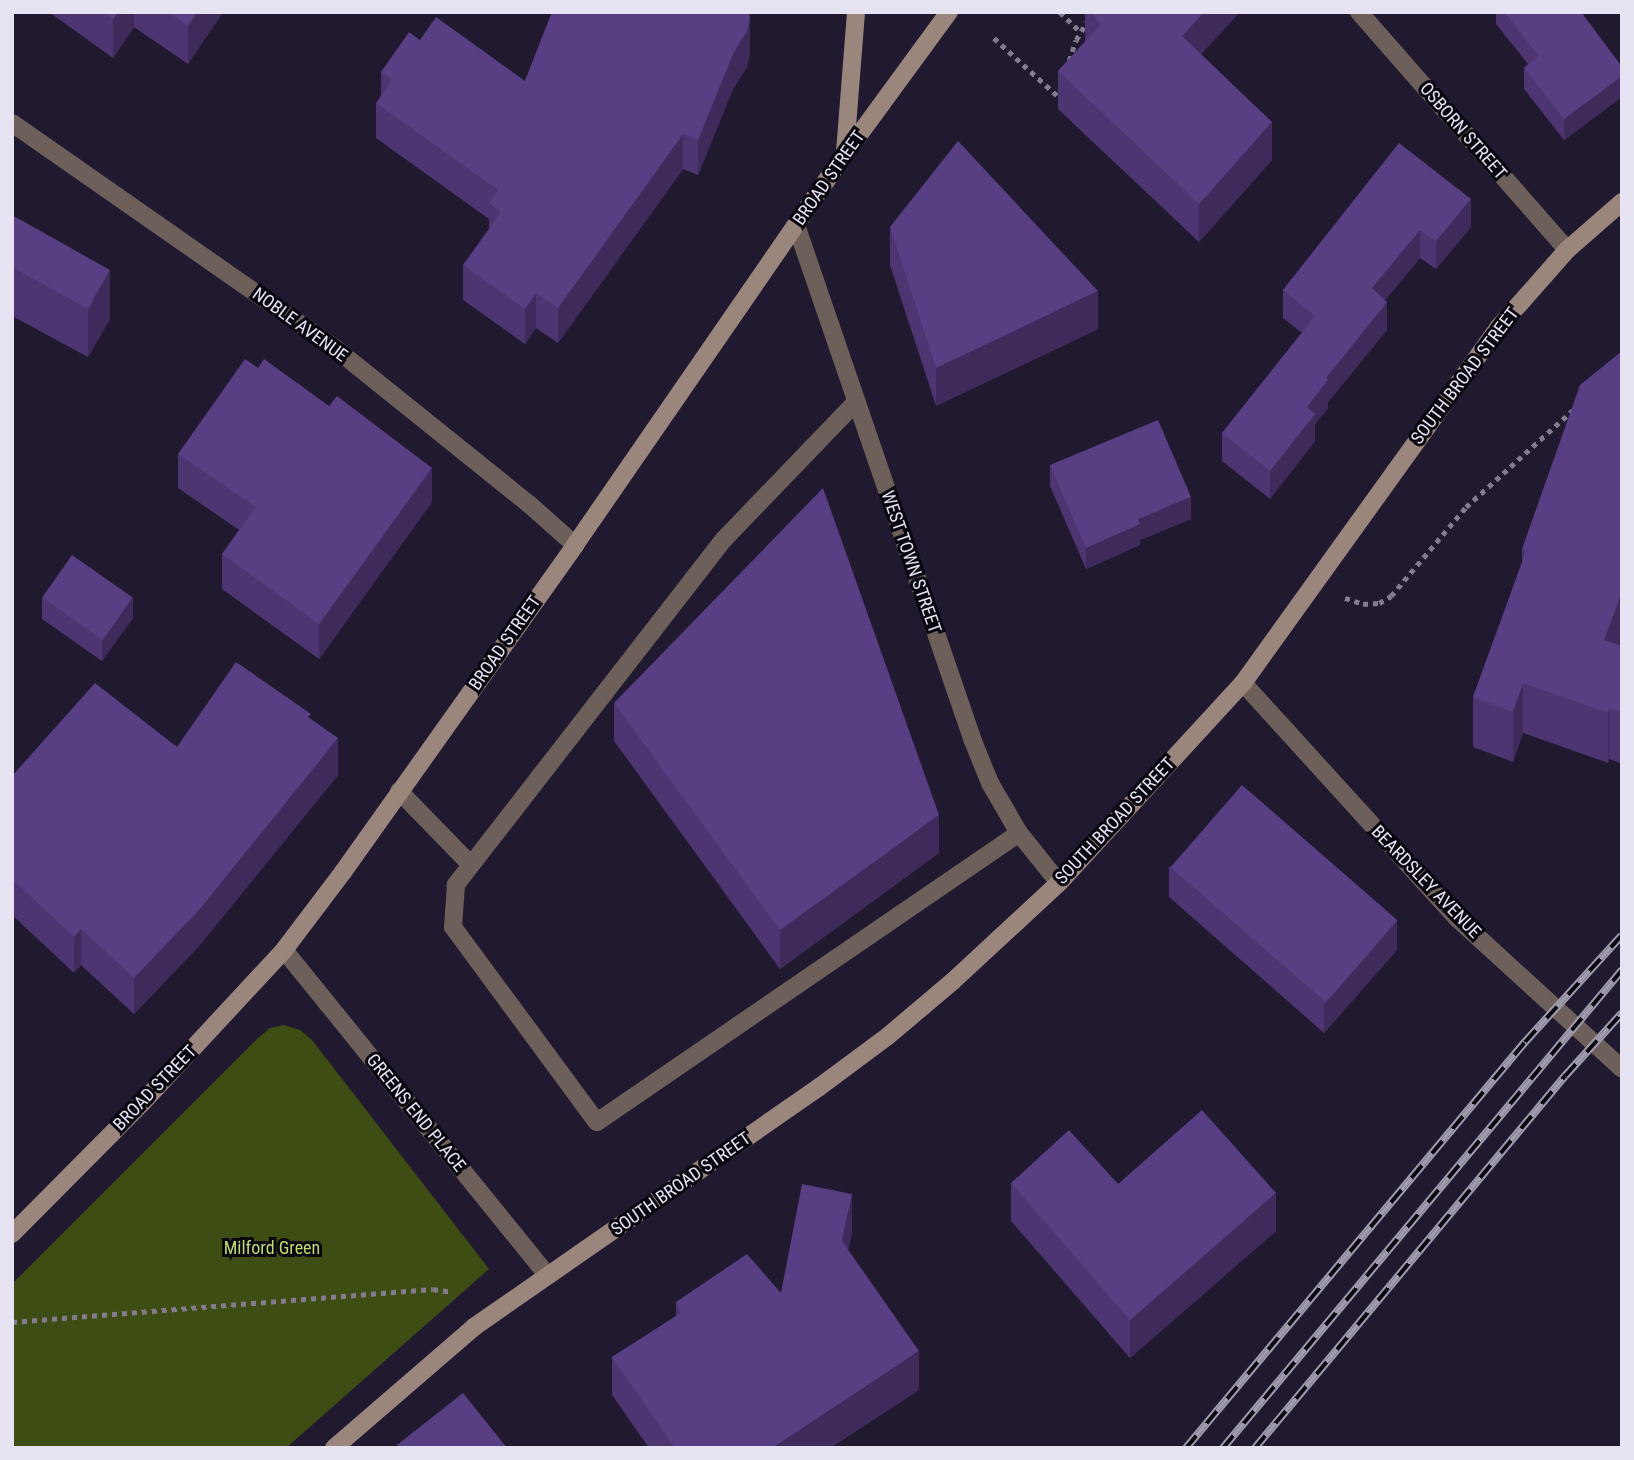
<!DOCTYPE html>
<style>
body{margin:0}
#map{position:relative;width:1634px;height:1460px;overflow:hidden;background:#21192f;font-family:"Roboto Condensed",sans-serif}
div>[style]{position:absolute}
.green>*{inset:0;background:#3e4d13}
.path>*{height:4.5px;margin-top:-2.25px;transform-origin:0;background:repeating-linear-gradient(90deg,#827c8e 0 5px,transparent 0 10px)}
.lane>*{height:18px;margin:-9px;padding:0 9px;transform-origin:9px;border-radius:9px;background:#6d605b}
.street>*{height:18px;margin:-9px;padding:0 9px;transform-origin:9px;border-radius:9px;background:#6d605b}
.secondary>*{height:18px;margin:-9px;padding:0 9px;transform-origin:9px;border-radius:9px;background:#9b867d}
.rail>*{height:8px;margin-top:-4px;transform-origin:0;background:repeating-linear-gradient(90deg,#090610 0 16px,#9f9aac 0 32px);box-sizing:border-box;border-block:2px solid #9f9aac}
.wall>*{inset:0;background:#4c3571}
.shaded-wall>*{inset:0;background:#3e2b5c}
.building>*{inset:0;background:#583e83;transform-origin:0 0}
span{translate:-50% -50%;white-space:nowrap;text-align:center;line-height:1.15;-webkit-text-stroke:6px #090610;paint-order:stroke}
.street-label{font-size:18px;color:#e7e3f2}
.park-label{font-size:18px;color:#bddd6f}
.frame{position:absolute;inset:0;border:14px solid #e7e3f2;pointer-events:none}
</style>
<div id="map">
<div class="green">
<i style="clip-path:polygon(284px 1025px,300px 1030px,312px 1040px,489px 1269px,286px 1448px,12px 1448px,12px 1284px,258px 1038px,270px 1028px)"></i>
</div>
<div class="path">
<i style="left:1060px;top:12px;width:30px;rotate:44deg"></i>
<i style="left:994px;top:38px;width:91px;rotate:42.3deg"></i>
<i style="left:1069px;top:61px;width:22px;rotate:-72deg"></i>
<i style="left:1076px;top:40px;width:33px;rotate:-59deg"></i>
<i style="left:1345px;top:598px;width:19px;rotate:18deg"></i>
<i style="left:1363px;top:604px;width:16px;rotate:-4deg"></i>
<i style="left:1379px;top:603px;width:14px;rotate:-30deg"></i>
<i style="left:1391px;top:596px;width:116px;rotate:-49.9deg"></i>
<i style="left:1466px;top:507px;width:144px;rotate:-42.2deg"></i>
<i style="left:12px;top:1322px;width:422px;rotate:-4.5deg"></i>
<i style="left:433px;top:1289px;width:18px;rotate:9deg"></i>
</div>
<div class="lane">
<i style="left:856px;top:402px;width:190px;rotate:133.9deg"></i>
<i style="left:724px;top:539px;width:438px;rotate:127.8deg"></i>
<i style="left:456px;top:885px;width:42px;rotate:94.1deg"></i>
<i style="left:453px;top:927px;width:242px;rotate:53.6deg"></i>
<i style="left:597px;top:1122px;width:511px;rotate:-34.4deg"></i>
<i style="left:399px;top:791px;width:103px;rotate:45.8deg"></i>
</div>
<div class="street">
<i style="left:1359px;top:12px;width:316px;rotate:48.8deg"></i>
<i style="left:12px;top:123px;width:395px;rotate:34.9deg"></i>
<i style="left:336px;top:349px;width:248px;rotate:38.8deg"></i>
<i style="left:529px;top:504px;width:62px;rotate:41.7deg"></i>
<i style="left:796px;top:225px;width:546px;rotate:71.07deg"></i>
<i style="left:973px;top:741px;width:45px;rotate:68deg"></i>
<i style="left:990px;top:783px;width:58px;rotate:59.9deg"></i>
<i style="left:1019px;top:833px;width:64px;rotate:51.3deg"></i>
<i style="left:1243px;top:683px;width:319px;rotate:47.7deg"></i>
<i style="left:1458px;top:919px;width:222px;rotate:42.4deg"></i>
<i style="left:284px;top:950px;width:419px;rotate:51deg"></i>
</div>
<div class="secondary">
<i style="left:845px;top:152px;width:140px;rotate:-85.5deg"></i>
<i style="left:12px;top:1234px;width:185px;rotate:-45.2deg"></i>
<i style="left:142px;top:1103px;width:209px;rotate:-47.1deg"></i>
<i style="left:284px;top:950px;width:98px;rotate:-52.9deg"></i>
<i style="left:343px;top:872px;width:401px;rotate:-54.6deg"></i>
<i style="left:575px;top:545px;width:475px;rotate:-55.4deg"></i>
<i style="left:845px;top:154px;width:176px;rotate:-53.8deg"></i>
<i style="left:334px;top:1448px;width:185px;rotate:-40.8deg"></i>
<i style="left:474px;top:1327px;width:419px;rotate:-34.8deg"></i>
<i style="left:818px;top:1088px;width:87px;rotate:-36.6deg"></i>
<i style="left:888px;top:1036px;width:85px;rotate:-40.2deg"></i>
<i style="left:953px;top:981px;width:144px;rotate:-42.8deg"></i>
<i style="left:1059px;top:883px;width:272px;rotate:-47.4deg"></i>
<i style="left:1243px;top:683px;width:440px;rotate:-54.3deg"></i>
<i style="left:1500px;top:326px;width:101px;rotate:-48.6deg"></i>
<i style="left:1567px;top:250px;width:73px;rotate:-41.1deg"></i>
</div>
<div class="rail">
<i style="left:1186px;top:1448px;width:529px;rotate:-50.14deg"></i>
<i style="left:1525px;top:1042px;width:144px;rotate:-47.8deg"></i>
<i style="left:1223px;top:1448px;width:623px;rotate:-50.15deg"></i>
<i style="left:1255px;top:1448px;width:484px;rotate:-50.2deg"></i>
<i style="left:1565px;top:1076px;width:85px;rotate:-47.9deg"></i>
</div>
<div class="wall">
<i style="clip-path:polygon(49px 12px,223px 12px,188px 64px,134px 27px,113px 58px)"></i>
<i style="clip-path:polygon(552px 12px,749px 12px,750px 53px,747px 67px,733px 89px,698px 175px,683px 169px,558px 343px,536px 328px,525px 344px,463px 300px,463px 265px,489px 230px,489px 219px,376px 138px,376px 103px,381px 96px,381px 72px,525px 81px)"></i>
<i style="clip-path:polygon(1085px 12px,1240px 12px,1201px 54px,1272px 160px,1199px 242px,1058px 109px,1058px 71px,1085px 42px)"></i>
<i style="clip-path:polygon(1496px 12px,1581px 12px,1622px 67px,1622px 97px,1564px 140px,1524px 89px,1524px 68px,1528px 64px,1496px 24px)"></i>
<i style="clip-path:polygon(1399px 143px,1471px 227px,1436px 269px,1420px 258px,1385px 300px,1387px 330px,1328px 402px,1328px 408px,1315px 424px,1315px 441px,1270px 499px,1222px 461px,1222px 433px,1302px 333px,1283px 318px,1283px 290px)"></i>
<i style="clip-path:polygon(12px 215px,110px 319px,88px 357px,12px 316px)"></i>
<i style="clip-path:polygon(890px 227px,1098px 329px,936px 406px,890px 265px)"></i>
<i style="clip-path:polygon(1622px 351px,1620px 763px,1609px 759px,1608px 763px,1523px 733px,1513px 762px,1473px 747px,1473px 697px,1522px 564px,1522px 549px)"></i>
<i style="clip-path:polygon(178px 454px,432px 502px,319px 659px,222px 589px,222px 554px,239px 530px,178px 488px)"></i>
<i style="clip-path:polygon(1050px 465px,1191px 519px,1140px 540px,1140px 545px,1086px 569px,1050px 486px)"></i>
<i style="clip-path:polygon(42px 598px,133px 618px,102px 661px,42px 619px)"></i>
<i style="clip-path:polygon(614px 703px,939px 853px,780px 969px,614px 741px)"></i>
<i style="clip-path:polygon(311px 719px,338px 775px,199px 946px,134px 1014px,81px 965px,74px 973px,12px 915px,12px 776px,177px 747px)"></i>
<i style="clip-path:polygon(1169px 866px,1397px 950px,1324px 1033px,1169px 897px)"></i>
<i style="clip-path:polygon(1011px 1183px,1118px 1184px,1276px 1231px,1130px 1358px,1011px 1221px)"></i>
<i style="clip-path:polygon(852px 1232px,848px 1250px,919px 1390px,830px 1448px,649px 1448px,612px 1395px,612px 1357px,676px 1316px,676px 1302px,781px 1293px)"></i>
</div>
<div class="shaded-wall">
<i style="clip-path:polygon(118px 12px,134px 12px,134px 27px,113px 58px,113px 19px)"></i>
<i style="clip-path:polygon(197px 12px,223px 12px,188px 64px,188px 26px)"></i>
<i style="clip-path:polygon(1204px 12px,1240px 12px,1182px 75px,1182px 36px)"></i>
<i style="clip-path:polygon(750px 18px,750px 53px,747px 67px,733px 89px,698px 175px,698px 140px,733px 54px)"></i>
<i style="clip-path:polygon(1622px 76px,1622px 97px,1564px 140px,1564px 119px)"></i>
<i style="clip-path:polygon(1272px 122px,1272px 160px,1199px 242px,1199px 204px)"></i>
<i style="clip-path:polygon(683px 134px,683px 169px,558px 343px,558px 308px)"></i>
<i style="clip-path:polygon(1471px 199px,1471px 227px,1436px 269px,1436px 241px)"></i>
<i style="clip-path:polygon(1420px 230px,1420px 258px,1372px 316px,1372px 288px)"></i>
<i style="clip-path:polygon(110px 270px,110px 319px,88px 357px,88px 309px)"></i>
<i style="clip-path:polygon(1098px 291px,1098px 329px,936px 406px,936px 368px)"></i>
<i style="clip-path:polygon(536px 293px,536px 328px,525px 344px,525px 309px)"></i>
<i style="clip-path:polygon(1387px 302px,1387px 330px,1328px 402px,1328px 408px,1315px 424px,1315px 441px,1270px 499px,1270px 471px,1307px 407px,1326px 378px)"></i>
<i style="clip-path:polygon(432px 468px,432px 502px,319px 659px,319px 624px)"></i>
<i style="clip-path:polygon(1191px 497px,1191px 519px,1140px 540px,1140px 545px,1086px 569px,1086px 548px,1138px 519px)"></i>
<i style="clip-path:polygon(1622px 592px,1622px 642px,1604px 690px,1604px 640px)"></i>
<i style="clip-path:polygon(133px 597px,133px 618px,102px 661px,102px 640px)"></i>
<i style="clip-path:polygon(1523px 683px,1523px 733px,1513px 762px,1513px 712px)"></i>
<i style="clip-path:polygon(1622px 706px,1622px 756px,1620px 763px,1620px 712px)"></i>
<i style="clip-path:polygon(1609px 708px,1609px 759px,1608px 763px,1608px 713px)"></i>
<i style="clip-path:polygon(338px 738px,338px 775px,199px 946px,134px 1014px,134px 978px)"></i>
<i style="clip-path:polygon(939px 815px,939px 853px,780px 969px,780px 930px)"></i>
<i style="clip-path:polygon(1397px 920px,1397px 950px,1324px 1033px,1324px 1003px)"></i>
<i style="clip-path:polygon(81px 929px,81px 965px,74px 973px,74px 937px)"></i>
<i style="clip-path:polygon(1276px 1193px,1276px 1231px,1130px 1358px,1130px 1320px)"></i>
<i style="clip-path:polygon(852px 1194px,852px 1232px,842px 1280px,842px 1241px)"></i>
<i style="clip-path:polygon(919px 1351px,919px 1390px,830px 1448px,772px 1448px)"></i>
</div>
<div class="building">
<i style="clip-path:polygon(103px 12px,118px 12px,113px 19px)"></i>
<i style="clip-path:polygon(168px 12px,197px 12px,188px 26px)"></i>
<i style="clip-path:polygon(552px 12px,749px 12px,750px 18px,747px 31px,733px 54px,698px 140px,683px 134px,558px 308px,536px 293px,525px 309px,463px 265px,501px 212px,489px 203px,498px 190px,376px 103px,392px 80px,381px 72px,409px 32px,420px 40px,436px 17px,525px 81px)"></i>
<i style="clip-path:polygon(1090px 12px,1204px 12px,1182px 36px,1272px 122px,1199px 204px,1058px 71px,1101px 24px)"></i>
<i style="clip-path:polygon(1504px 12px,1581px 12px,1622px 67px,1622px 76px,1564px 119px,1524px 68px,1539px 56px)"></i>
<i style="clip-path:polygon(958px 141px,1098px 291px,936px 368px,890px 227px)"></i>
<i style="clip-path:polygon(1399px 143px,1471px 199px,1436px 241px,1420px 230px,1372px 288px,1387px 302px,1326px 378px,1328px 380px,1307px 407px,1315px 414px,1270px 471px,1222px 433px,1315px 316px,1283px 290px)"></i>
<i style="clip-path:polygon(12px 215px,110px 270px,88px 309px,12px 267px)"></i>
<i style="clip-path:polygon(1622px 351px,1622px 592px,1604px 640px,1622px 646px,1622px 706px,1620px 712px,1609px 708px,1608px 713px,1523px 683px,1513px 712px,1473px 697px,1526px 551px,1522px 549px,1580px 385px)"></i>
<i style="clip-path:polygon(245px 359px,258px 368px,264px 359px,329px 406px,337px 396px,432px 468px,319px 624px,222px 554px,256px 507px,178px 454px)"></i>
<i style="clip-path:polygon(1158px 420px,1191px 497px,1138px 519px,1140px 524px,1086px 548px,1050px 465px)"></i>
<i style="clip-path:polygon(823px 488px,939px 815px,780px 930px,614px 703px)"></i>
<i style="left:72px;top:555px;width:74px;height:52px;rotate:35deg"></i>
<i style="clip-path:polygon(236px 662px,311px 714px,308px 717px,338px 738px,199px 910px,134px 978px,81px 929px,74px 937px,12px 879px,12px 776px,95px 683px,177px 747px)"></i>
<i style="left:1242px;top:785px;width:206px;height:109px;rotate:41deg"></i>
<i style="clip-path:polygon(1202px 1110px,1276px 1193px,1130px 1320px,1011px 1183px,1069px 1130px,1118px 1184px)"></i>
<i style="clip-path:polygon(802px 1184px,852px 1194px,842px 1241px,919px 1351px,772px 1448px,675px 1448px,612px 1357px,681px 1313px,676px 1302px,747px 1254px,781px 1293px)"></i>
<i style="clip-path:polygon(463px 1393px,507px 1448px,400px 1448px,397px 1445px)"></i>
</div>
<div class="street-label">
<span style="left:1463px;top:131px;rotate:49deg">OSBORN STREET</span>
<span style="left:829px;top:178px;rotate:-55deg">BROAD STREET</span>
<span style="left:300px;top:325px;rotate:36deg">NOBLE AVENUE</span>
<span style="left:1465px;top:376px;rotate:-53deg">SOUTH BROAD STREET</span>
<span style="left:911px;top:562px;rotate:71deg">WEST TOWN STREET</span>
<span style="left:505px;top:643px;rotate:-55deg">BROAD STREET</span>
<span style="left:1115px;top:821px;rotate:-47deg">SOUTH BROAD STREET</span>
<span style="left:1426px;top:882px;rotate:46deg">BEARDSLEY AVENUE</span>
<span style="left:155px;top:1088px;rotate:-46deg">BROAD STREET</span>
<span style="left:416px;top:1113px;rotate:51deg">GREENS END PLACE</span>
<span style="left:681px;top:1184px;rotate:-35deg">SOUTH BROAD STREET</span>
</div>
<div class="park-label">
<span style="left:272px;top:1248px">Milford Green</span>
</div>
<div class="frame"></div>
</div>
